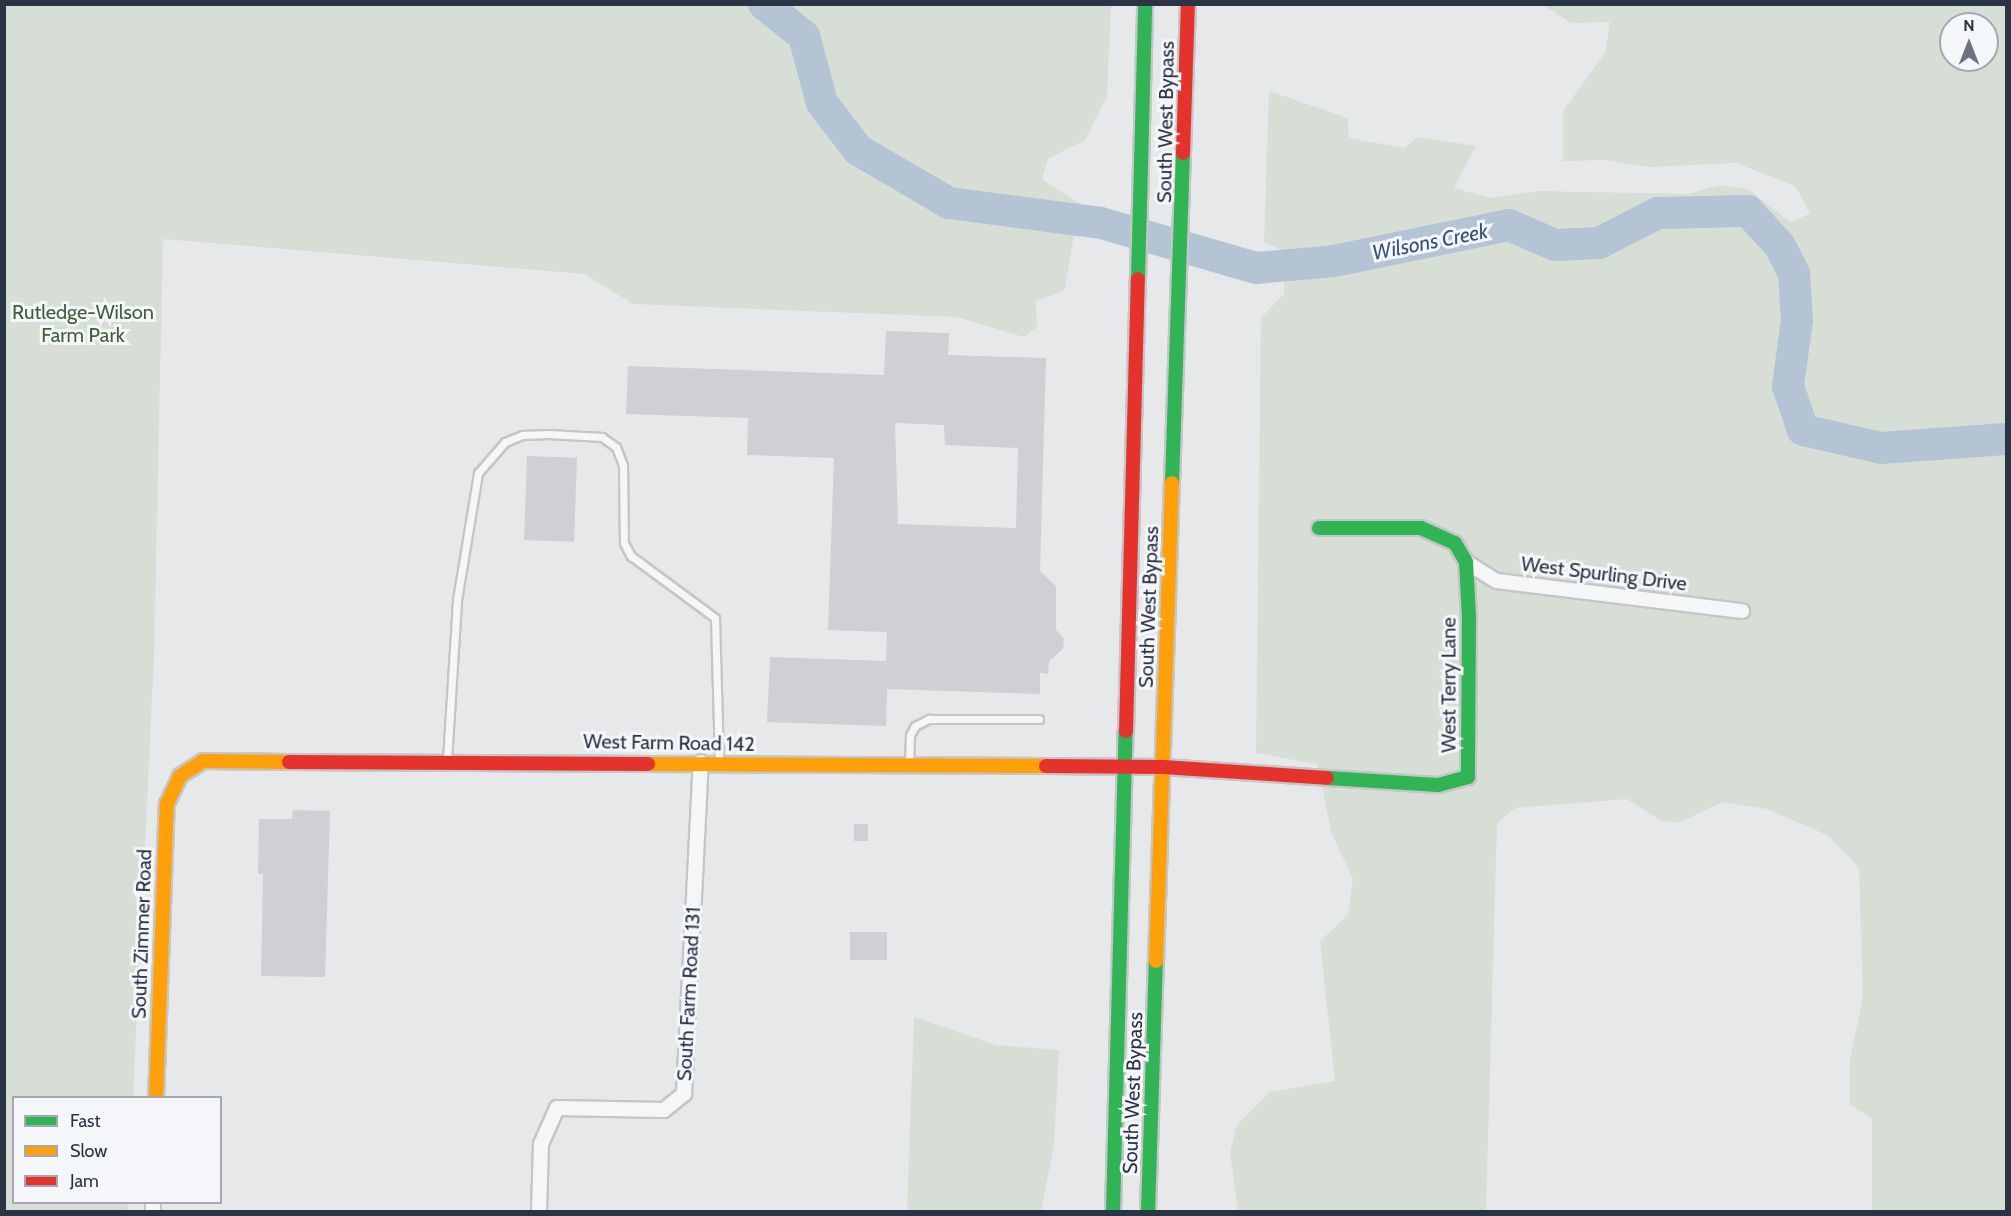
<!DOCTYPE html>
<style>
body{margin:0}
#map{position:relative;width:2011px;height:1216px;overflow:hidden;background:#e6e8ea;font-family:Cabin,sans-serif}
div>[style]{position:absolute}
.green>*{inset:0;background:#d6ded6}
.river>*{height:32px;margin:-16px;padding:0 16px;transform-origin:16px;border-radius:16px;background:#b4c4d5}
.building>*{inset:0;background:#ced0d3;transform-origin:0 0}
.roads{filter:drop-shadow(2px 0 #c4c6c8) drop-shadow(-2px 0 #c4c6c8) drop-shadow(0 2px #c4c6c8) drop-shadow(0 -2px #c4c6c8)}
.lane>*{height:7px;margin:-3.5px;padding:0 3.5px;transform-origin:3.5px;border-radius:3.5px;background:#f5f6f7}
.street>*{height:14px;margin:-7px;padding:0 7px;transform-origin:7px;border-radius:7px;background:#f5f6f7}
.fast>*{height:14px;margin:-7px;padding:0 7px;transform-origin:7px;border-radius:7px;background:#30b455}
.slow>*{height:14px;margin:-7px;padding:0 7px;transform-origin:7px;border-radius:7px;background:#ff9f0a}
.jam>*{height:14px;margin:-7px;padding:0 7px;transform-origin:7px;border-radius:7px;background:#e5322d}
span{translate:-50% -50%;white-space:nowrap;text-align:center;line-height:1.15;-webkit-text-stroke:6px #f4f6f9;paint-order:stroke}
.street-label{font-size:20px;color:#2b3445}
.park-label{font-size:20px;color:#3f6138}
.water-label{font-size:21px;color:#34527a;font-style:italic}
.frame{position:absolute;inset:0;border:6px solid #2b3445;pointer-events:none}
.legend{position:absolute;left:12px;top:1096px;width:210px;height:108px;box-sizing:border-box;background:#f4f6f9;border:2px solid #a4a8b1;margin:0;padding:8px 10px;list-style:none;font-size:18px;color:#2b3445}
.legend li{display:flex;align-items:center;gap:12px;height:30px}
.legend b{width:30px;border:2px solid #a4a8b1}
.north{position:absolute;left:1939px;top:12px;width:60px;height:60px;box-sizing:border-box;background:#f4f6f9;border:2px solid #a4a8b1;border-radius:50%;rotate:0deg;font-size:16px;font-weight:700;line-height:24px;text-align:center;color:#2b3445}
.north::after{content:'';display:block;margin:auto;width:21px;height:27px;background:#6c737f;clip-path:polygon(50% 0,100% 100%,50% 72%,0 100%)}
</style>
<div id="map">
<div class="green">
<i style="clip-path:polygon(5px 4px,1111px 5px,1107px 96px,1085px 140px,1048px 159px,1042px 179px,1079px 203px,1065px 290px,1036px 301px,1037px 327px,1024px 337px,957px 317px,633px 304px,584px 274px,163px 239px,154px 656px,133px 1097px,14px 1098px,14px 1202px,128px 1203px,127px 1211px,5px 1211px)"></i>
<i style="clip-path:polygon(evenodd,1543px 5px,2006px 5px,2006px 1211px,1872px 1211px,1872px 1119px,1850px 1104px,1850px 1059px,1863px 998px,1859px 868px,1829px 836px,1767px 809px,1723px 802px,1679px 823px,1660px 820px,1627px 799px,1516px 808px,1497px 823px,1486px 1211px,1238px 1211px,1230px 1153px,1237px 1125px,1270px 1092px,1335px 1081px,1320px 941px,1348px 915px,1353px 879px,1332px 834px,1317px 764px,1256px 753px,1261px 318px,1284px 294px,1284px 251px,1264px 242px,1269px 91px,1348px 118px,1349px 138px,1404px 148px,1418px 137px,1476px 146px,1454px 188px,1491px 198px,1538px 191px,1687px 194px,1721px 185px,1750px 190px,1791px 223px,1810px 213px,1795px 186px,1736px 163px,1650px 167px,1604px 160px,1563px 161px,1563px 111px,1605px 53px,1610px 22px,1571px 23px,1543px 5px,1951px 24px,1987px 24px,1987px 60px,1951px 60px,1951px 24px)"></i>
<i style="clip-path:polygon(914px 1017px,996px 1045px,1059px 1050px,1054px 1144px,1041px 1211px,907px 1211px)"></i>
</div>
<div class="river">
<i style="left:764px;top:4px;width:51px;rotate:38.7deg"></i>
<i style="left:804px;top:36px;width:69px;rotate:75deg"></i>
<i style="left:822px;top:103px;width:59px;rotate:52.5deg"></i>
<i style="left:858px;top:150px;width:105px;rotate:30.2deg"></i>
<i style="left:949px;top:203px;width:153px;rotate:7.5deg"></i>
<i style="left:1101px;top:223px;width:161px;rotate:16.2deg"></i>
<i style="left:1256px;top:268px;width:78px;rotate:-5.1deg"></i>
<i style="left:1334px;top:261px;width:179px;rotate:-11.6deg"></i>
<i style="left:1509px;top:225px;width:50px;rotate:23.5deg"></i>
<i style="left:1555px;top:245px;width:44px;rotate:-2.6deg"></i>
<i style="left:1599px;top:243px;width:66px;rotate:-27deg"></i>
<i style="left:1658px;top:213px;width:90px;rotate:-1.3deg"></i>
<i style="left:1748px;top:211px;width:47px;rotate:47.6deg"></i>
<i style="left:1780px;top:246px;width:31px;rotate:63deg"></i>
<i style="left:1794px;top:274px;width:46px;rotate:86.3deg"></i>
<i style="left:1797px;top:320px;width:67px;rotate:97.8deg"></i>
<i style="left:1788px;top:386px;width:46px;rotate:71.2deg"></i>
<i style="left:1803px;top:430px;width:80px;rotate:13deg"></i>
<i style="left:1881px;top:448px;width:125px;rotate:-4.1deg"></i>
</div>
<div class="building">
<i style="clip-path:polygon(evenodd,886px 331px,949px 333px,948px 355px,1046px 358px,1040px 571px,1056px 586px,1056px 630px,1064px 638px,1063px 649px,1049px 661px,1048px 674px,1040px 673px,1040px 694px,887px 689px,886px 726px,767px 722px,770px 657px,886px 661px,887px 632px,828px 630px,834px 458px,747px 455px,748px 418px,626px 414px,628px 366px,884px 375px,886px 331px,895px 423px,944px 425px,945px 445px,1018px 448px,1016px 528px,898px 524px,895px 423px)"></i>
<i style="left:527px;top:456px;width:50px;height:84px;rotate:2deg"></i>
<i style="clip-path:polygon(293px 810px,330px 811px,325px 977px,261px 976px,263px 874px,258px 874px,259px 819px,292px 819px)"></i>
<i style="left:854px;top:824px;width:14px;height:17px"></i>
<i style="left:850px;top:932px;width:37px;height:28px"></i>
</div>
<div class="roads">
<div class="lane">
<i style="left:447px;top:760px;width:160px;rotate:-86.4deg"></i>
<i style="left:457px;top:600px;width:129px;rotate:-80.6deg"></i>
<i style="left:478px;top:473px;width:41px;rotate:-48.9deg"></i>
<i style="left:505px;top:442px;width:18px;rotate:-22deg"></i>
<i style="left:522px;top:435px;width:26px;rotate:-2deg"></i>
<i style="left:548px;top:434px;width:54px;rotate:3.2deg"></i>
<i style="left:602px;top:437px;width:17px;rotate:36deg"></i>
<i style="left:616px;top:447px;width:19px;rotate:69deg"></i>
<i style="left:623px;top:465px;width:78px;rotate:89.3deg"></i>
<i style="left:624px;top:543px;width:15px;rotate:62deg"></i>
<i style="left:631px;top:556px;width:104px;rotate:36.4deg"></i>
<i style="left:715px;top:618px;width:144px;rotate:88.4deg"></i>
<i style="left:909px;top:764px;width:29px;rotate:-88deg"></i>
<i style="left:910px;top:735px;width:10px;rotate:-61deg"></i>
<i style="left:915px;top:726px;width:16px;rotate:-27deg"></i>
<i style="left:929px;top:719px;width:110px"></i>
</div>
<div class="street">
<i style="left:1466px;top:562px;width:36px;rotate:32deg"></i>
<i style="left:1497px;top:581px;width:247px;rotate:7deg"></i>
<i style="left:153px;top:1212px;width:10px;rotate:-90deg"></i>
<i style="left:539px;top:1212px;width:68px;rotate:-88.3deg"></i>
<i style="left:541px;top:1144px;width:39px;rotate:-66deg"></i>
<i style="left:557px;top:1108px;width:107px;rotate:1.1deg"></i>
<i style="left:664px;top:1110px;width:26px;rotate:-39deg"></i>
<i style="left:684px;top:1094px;width:332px;rotate:-87.1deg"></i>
</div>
<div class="fast">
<i style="left:1138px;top:279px;width:275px;rotate:-88.5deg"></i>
<i style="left:1172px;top:483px;width:330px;rotate:-88.1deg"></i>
<i style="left:1319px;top:528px;width:102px"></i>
<i style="left:1421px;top:528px;width:37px;rotate:24deg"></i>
<i style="left:1455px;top:543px;width:22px;rotate:60deg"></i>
<i style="left:1466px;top:562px;width:55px;rotate:86.9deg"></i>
<i style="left:1469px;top:617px;width:160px;rotate:90.4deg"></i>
<i style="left:1468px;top:777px;width:31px;rotate:165deg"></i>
<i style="left:1438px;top:785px;width:111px;rotate:-176.4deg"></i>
<i style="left:1113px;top:1212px;width:481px;rotate:-88.5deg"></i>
<i style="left:1148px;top:1212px;width:251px;rotate:-88.2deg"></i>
</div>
<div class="slow">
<i style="left:648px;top:764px;width:398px;rotate:0.3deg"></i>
<i style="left:1156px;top:961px;width:478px;rotate:-88.1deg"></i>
<i style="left:156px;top:1098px;width:294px;rotate:-87.9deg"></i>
<i style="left:167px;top:804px;width:31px;rotate:-65deg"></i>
<i style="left:180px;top:776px;width:27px;rotate:-33deg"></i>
<i style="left:203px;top:761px;width:86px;rotate:0.7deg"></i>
</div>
<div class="jam">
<i style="left:1183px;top:153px;width:149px;rotate:-88.1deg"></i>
<i style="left:1126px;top:731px;width:452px;rotate:-88.5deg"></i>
<i style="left:289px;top:762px;width:359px;rotate:0.3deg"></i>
<i style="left:1046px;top:766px;width:117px;rotate:0.5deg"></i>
<i style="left:1163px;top:767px;width:164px;rotate:3.8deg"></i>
</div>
</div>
<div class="street-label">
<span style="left:1166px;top:122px;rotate:-89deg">South West Bypass</span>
<span style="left:1604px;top:574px;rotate:7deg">West Spurling Drive</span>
<span style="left:1149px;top:607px;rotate:-88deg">South West Bypass</span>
<span style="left:1449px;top:685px;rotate:-90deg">West Terry Lane</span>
<span style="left:669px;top:743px;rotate:1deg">West Farm Road 142</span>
<span style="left:142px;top:934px;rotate:-88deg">South Zimmer Road</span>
<span style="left:689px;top:994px;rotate:-87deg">South Farm Road 131</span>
<span style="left:1133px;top:1093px;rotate:-88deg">South West Bypass</span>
</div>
<div class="park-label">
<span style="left:83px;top:324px">Rutledge-Wilson<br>Farm Park</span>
</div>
<div class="water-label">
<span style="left:1430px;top:242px;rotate:-11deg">Wilsons Creek</span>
</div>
<div class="frame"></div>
<ul class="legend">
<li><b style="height:8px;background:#30b455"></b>Fast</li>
<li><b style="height:8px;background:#ff9f0a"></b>Slow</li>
<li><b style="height:8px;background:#e5322d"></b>Jam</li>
</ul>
<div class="north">N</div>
</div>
